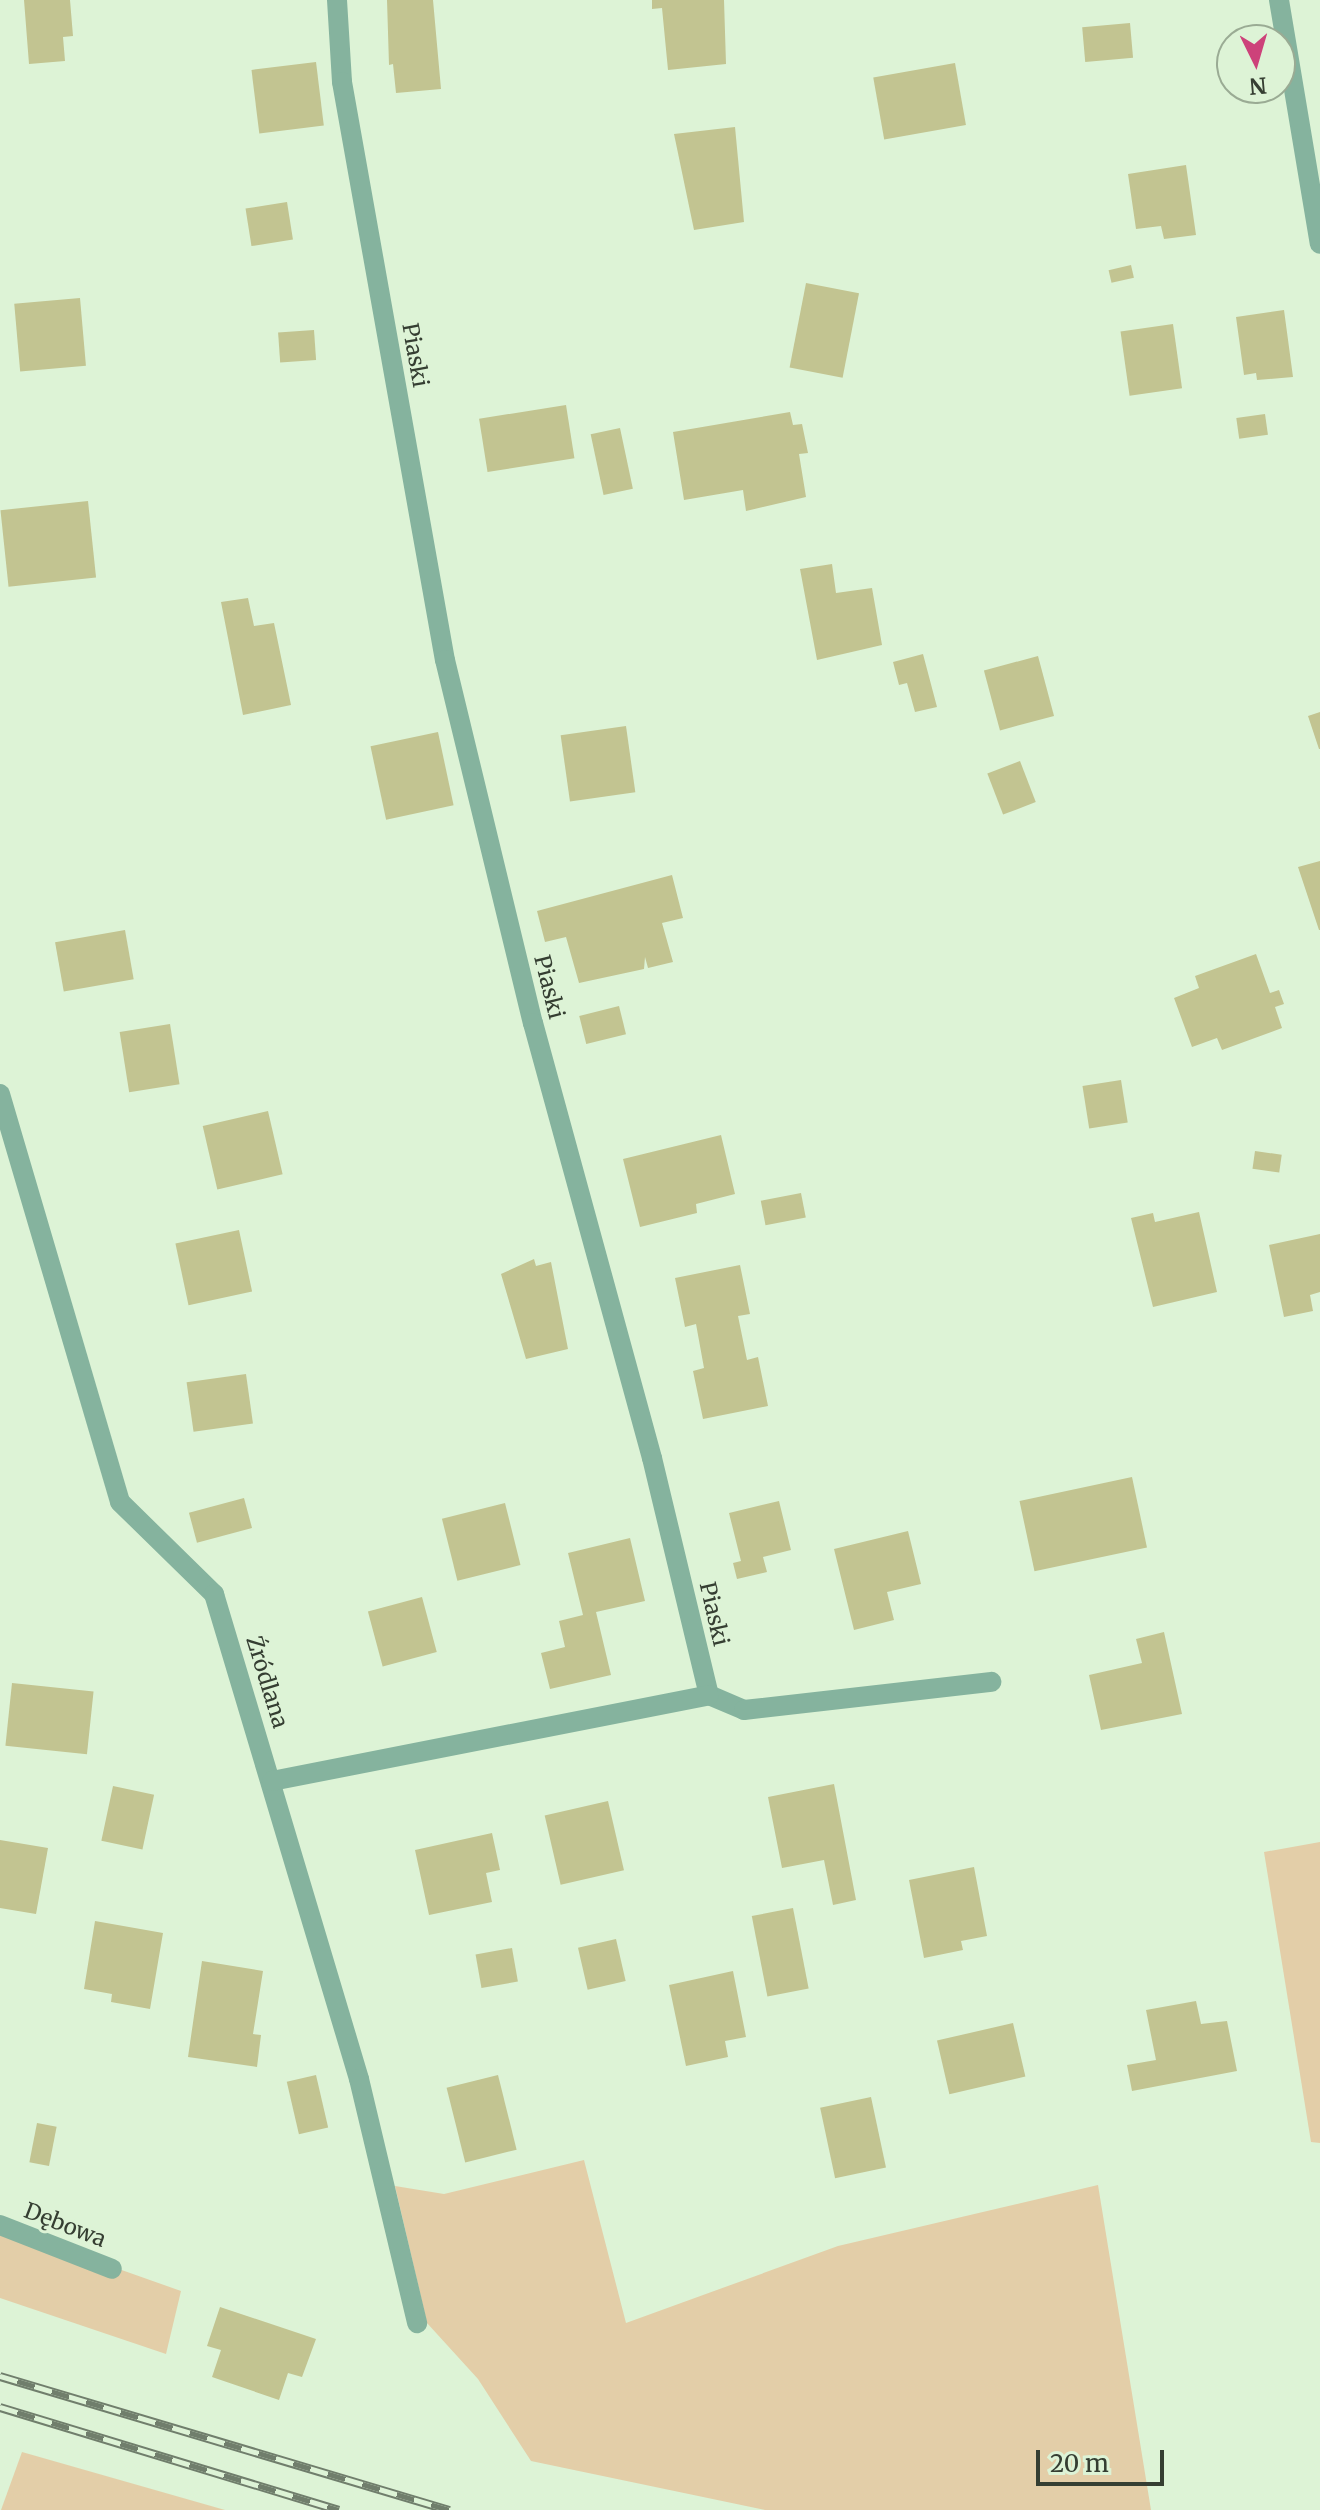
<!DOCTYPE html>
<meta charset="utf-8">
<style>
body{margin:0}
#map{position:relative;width:1320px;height:2510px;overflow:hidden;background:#ddf3d6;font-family:Merriweather,serif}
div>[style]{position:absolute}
.green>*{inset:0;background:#e3cea8}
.building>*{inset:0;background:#c2c491;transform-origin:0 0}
.street>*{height:20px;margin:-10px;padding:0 10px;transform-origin:10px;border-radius:10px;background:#85b39e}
.rail>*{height:9px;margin-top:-4.5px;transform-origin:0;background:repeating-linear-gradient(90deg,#ddf3d6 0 18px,#707e6c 0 36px);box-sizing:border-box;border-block:2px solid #707e6c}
span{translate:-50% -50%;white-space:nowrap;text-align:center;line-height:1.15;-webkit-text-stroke:6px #ddf3d6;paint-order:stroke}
.street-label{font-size:22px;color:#353e32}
.north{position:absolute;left:1216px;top:24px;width:80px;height:80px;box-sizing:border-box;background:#ddf3d6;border:2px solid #9aab94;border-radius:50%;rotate:175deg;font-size:22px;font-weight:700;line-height:32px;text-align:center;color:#353e32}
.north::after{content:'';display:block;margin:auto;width:28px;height:36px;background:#cd427a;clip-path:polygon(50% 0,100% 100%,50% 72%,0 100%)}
.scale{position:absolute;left:1036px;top:2450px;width:128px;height:36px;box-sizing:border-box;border:4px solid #353e32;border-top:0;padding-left:10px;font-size:24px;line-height:28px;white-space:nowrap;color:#353e32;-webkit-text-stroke:6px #ddf3d6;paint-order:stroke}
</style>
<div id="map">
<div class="green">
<i style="clip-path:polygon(1320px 1842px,1320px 2143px,1311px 2142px,1264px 1852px)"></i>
<i style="clip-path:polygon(584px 2160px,626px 2323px,838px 2246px,1098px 2185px,1151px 2510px,765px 2510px,531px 2461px,478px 2379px,427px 2323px,395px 2186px,444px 2194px)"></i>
<i style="clip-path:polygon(0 2227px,181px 2291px,166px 2354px,0 2298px)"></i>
<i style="clip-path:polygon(22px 2452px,225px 2510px,1px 2510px)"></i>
</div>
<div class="building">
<i style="clip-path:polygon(24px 0,70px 0,73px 36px,63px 37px,65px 61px,29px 64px)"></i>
<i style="clip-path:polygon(387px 0,433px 0,441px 89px,396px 93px,393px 64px,389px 65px)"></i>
<i style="clip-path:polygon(652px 0,724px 0,726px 64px,668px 70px,662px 8px,652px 9px)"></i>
<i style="left:1130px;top:23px;width:35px;height:48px;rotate:85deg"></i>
<i style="left:316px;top:62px;width:64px;height:65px;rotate:83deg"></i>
<i style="left:955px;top:63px;width:63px;height:83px;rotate:80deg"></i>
<i style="clip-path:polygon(735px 127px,744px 222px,694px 230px,674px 134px)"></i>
<i style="clip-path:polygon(1186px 165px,1196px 235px,1164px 239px,1161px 226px,1136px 229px,1128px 174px)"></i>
<i style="left:287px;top:202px;width:38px;height:42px;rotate:81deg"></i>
<i style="left:1131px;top:265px;width:13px;height:23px;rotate:77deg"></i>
<i style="left:806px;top:283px;width:54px;height:86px;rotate:11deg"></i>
<i style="left:80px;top:298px;width:68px;height:66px;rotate:85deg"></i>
<i style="clip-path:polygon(1284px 310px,1293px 377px,1257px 380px,1256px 373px,1244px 375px,1236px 317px)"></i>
<i style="left:1173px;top:324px;width:65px;height:53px;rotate:82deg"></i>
<i style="left:314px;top:330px;width:30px;height:36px;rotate:86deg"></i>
<i style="left:566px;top:405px;width:54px;height:88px;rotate:81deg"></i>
<i style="clip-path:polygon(790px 412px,793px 425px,802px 424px,808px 453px,799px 454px,806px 497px,746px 511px,743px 490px,684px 500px,673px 432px)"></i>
<i style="left:1265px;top:414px;width:21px;height:29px;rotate:82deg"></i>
<i style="left:620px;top:428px;width:62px;height:30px;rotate:78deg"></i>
<i style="left:88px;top:501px;width:77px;height:88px;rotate:84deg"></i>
<i style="clip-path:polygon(832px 564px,836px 593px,872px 588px,882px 645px,817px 660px,800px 569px)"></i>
<i style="clip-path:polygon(248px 598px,254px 626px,274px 623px,291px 705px,243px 715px,221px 602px)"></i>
<i style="clip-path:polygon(923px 654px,937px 707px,915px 712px,907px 683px,899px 685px,893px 662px)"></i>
<i style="left:1038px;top:656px;width:62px;height:56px;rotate:75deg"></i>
<i style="clip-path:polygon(1320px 712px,1320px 749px,1319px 749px,1308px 716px)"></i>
<i style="left:626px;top:726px;width:67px;height:66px;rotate:82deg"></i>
<i style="left:438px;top:732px;width:75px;height:69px;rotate:78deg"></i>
<i style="left:1020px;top:761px;width:44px;height:35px;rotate:69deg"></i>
<i style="clip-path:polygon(1320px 861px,1320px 930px,1319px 930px,1298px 867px)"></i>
<i style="clip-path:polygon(672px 875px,683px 918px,662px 923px,673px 962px,648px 968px,645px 957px,644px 969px,579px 983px,566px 937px,545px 942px,537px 911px)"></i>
<i style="left:125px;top:930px;width:50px;height:71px;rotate:80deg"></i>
<i style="clip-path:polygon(1256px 954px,1270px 993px,1279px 990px,1284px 1004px,1275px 1007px,1282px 1028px,1222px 1050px,1217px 1038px,1192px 1047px,1174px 998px,1199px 988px,1195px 976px)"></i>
<i style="left:619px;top:1006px;width:29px;height:41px;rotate:76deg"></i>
<i style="left:170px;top:1024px;width:61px;height:51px;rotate:81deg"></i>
<i style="left:1121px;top:1080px;width:43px;height:39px;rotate:81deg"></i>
<i style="left:268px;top:1111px;width:65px;height:67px;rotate:77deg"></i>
<i style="clip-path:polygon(721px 1135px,735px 1194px,696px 1204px,697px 1213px,640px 1227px,623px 1159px)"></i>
<i style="left:1255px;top:1151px;width:27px;height:18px;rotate:8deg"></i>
<i style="left:801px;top:1193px;width:25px;height:41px;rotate:79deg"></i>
<i style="clip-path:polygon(1199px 1212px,1217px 1292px,1153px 1307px,1131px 1218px,1153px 1213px,1155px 1222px)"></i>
<i style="left:239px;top:1230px;width:63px;height:65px;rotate:78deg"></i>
<i style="clip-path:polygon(1320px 1234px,1320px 1292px,1310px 1295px,1313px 1311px,1284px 1317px,1269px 1245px)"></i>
<i style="clip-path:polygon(534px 1259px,536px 1266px,551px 1262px,568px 1349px,526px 1359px,501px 1274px)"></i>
<i style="clip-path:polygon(740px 1265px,750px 1314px,738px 1316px,747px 1360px,758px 1357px,768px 1406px,703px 1419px,693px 1371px,704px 1368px,696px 1324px,685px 1327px,675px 1278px)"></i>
<i style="left:246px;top:1374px;width:50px;height:60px;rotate:82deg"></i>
<i style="left:1132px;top:1477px;width:72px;height:115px;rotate:78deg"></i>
<i style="left:244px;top:1498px;width:31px;height:57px;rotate:75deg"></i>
<i style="clip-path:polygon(779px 1501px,791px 1550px,763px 1557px,767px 1572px,737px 1579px,733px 1563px,741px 1561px,729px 1513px)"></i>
<i style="left:505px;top:1503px;width:64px;height:65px;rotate:76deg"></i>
<i style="clip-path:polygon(908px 1531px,921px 1584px,887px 1592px,894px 1620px,854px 1630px,834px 1549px)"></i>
<i style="clip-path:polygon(630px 1538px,645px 1601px,596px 1612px,611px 1675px,550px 1689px,541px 1653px,565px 1647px,559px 1621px,583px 1615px,568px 1553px)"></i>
<i style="left:422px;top:1597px;width:57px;height:56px;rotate:75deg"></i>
<i style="clip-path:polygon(1164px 1632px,1182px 1714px,1101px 1730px,1089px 1675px,1142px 1663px,1136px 1639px)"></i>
<i style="left:12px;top:1683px;width:82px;height:63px;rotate:6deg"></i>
<i style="clip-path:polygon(834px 1784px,856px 1900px,833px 1905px,824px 1860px,782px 1868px,768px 1797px)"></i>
<i style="left:113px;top:1786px;width:42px;height:56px;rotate:12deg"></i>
<i style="left:608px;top:1801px;width:71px;height:65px;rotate:77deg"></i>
<i style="clip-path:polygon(492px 1833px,500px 1870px,486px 1873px,492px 1902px,429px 1915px,415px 1850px)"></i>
<i style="clip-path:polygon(0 1840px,48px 1848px,36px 1914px,0 1908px)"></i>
<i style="clip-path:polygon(974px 1867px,987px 1936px,961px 1941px,963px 1950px,924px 1958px,909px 1880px)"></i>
<i style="left:793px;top:1908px;width:82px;height:42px;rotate:79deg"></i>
<i style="clip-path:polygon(95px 1921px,163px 1933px,150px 2009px,111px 2002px,112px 1994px,84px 1989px)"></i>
<i style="left:616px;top:1939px;width:43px;height:39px;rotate:77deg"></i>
<i style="left:512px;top:1948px;width:34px;height:37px;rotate:80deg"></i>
<i style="clip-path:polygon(202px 1961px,263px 1971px,253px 2034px,261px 2035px,257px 2067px,188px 2057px)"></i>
<i style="clip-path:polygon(733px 1971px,746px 2037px,725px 2041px,728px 2057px,686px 2066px,669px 1985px)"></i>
<i style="clip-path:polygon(1196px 2001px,1201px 2024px,1227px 2021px,1237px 2071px,1132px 2091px,1127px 2065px,1156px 2060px,1146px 2010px)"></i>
<i style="left:1013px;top:2023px;width:55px;height:78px;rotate:77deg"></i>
<i style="left:316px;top:2075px;width:54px;height:30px;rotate:77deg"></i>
<i style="left:498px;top:2075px;width:77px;height:53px;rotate:76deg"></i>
<i style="left:871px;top:2097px;width:72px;height:52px;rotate:78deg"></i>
<i style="left:37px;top:2123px;width:20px;height:40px;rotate:11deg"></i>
<i style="clip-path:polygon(220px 2307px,316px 2339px,302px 2377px,288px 2373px,279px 2400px,212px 2377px,221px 2350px,207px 2346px)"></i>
</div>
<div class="street">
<i style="left:337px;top:0;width:82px;rotate:86.5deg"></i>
<i style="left:342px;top:82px;width:587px;rotate:79.9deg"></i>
<i style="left:445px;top:660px;width:374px;rotate:76.4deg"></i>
<i style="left:533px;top:1023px;width:451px;rotate:74.7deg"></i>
<i style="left:652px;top:1458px;width:244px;rotate:76.5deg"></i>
<i style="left:709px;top:1695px;width:38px;rotate:23deg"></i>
<i style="left:744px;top:1710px;width:249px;rotate:-6.5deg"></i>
<i style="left:1279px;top:0;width:247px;rotate:80.5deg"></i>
<i style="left:0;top:1094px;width:425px;rotate:73.6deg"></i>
<i style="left:120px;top:1502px;width:132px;rotate:44.4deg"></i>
<i style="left:214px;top:1594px;width:506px;rotate:73.35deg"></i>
<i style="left:359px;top:2079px;width:251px;rotate:76.6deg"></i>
<i style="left:272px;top:1781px;width:445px;rotate:-11.1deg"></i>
<i style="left:0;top:2225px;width:120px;rotate:21.4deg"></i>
</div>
<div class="rail">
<i style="left:0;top:2376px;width:469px;rotate:16.6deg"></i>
<i style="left:0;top:2407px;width:354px;rotate:16.9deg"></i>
</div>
<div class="street-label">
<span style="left:415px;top:355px;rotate:80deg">Piaski</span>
<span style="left:549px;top:987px;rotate:76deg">Piaski</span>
<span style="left:714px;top:1614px;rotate:77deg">Piaski</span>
<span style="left:267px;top:1682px;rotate:73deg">Źródlana</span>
<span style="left:65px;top:2225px;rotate:21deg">Dębowa</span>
</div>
<div class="north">N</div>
<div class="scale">20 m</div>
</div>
